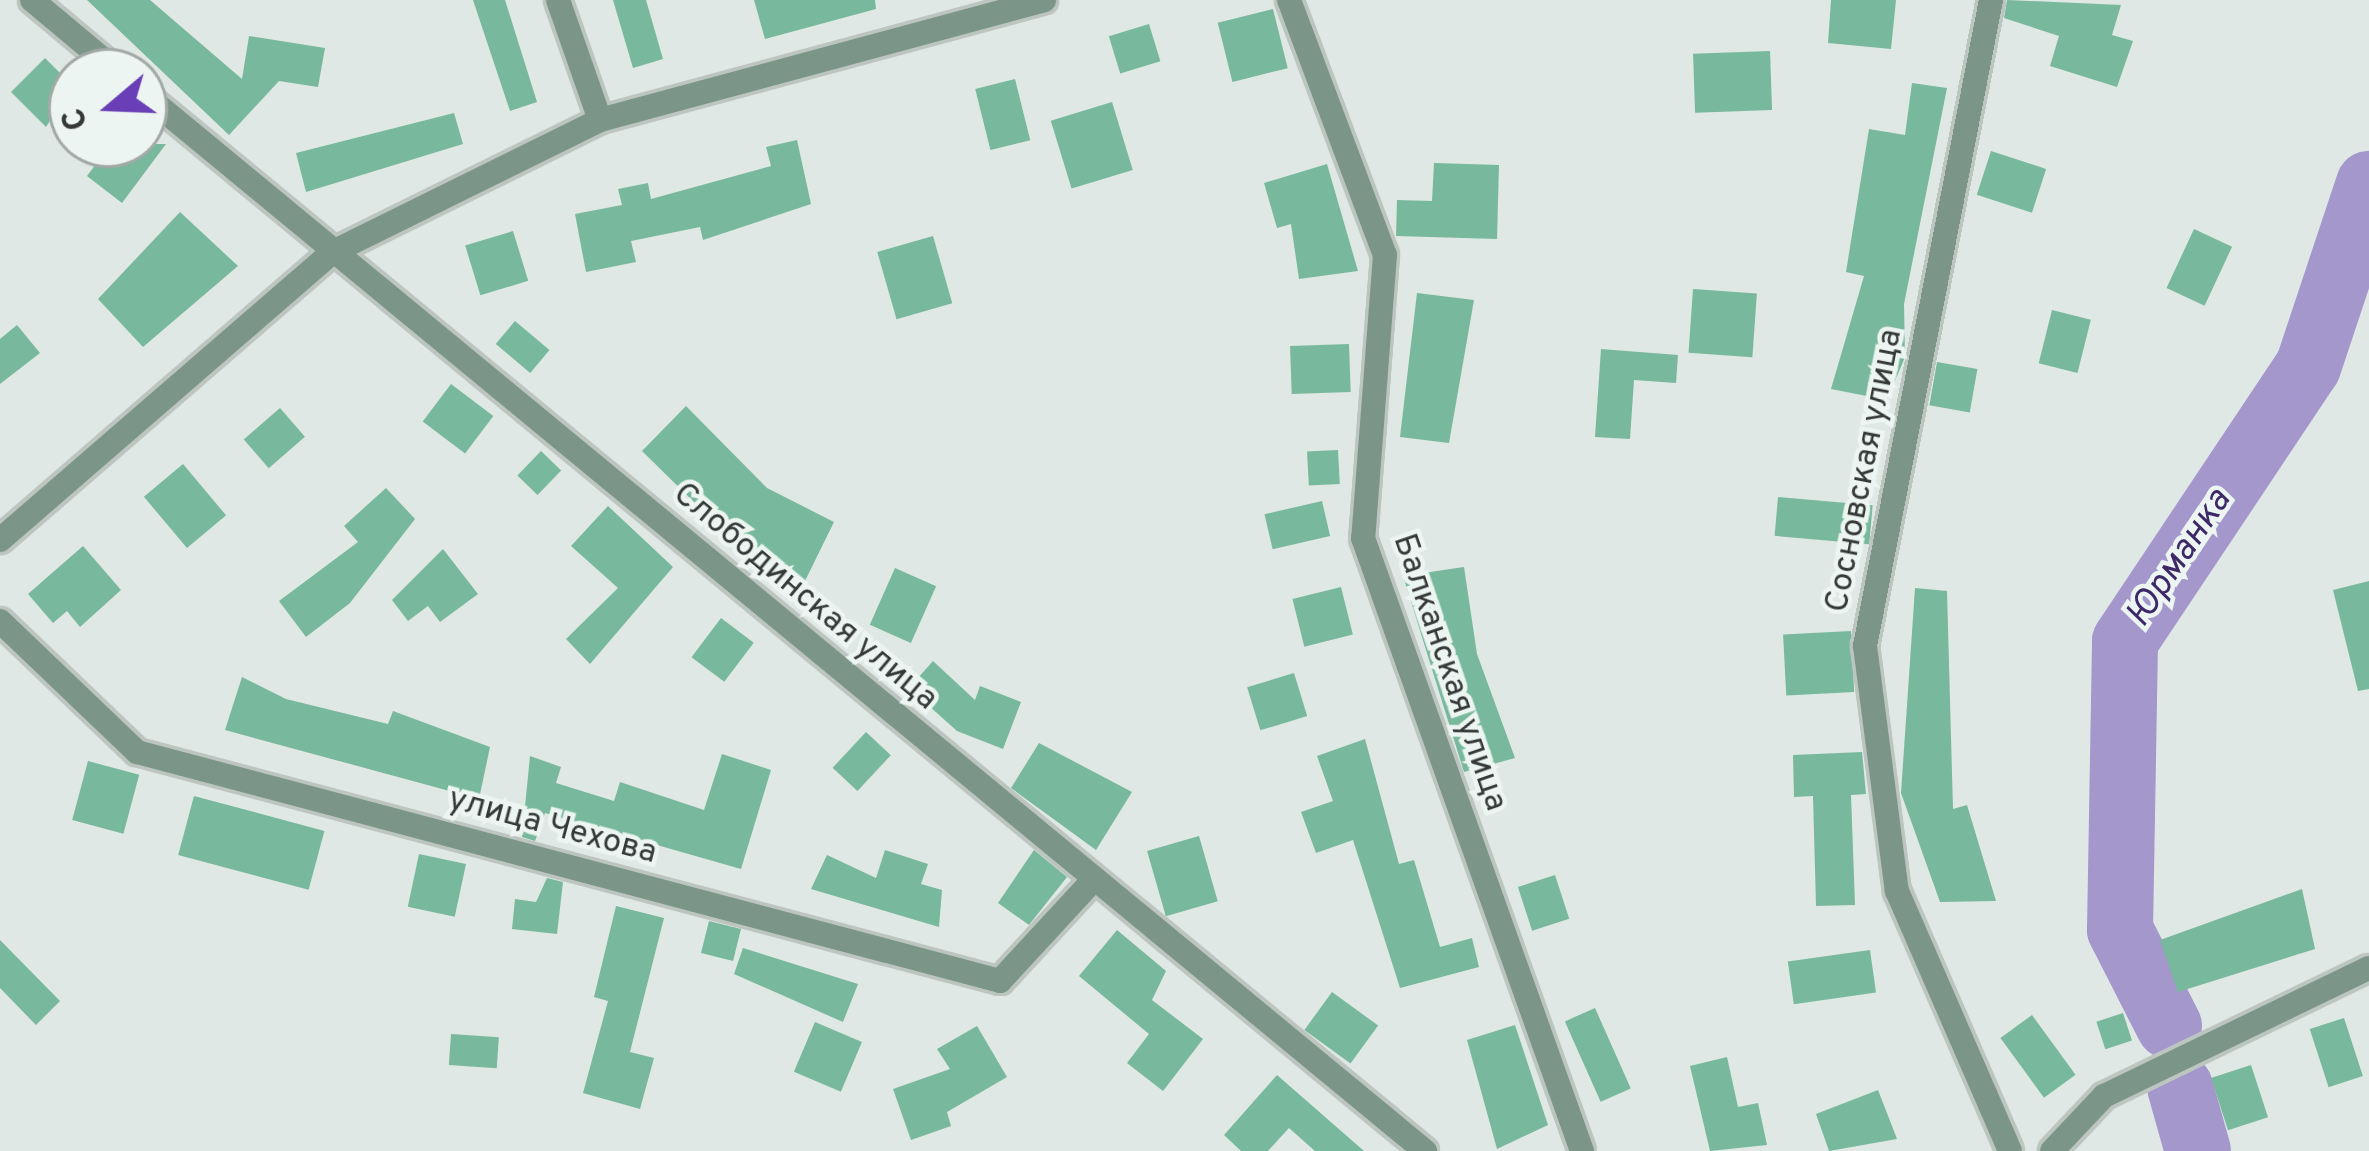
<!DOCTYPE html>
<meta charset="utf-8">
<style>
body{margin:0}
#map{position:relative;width:2369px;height:1151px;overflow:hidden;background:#dfe8e4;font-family:Overpass,sans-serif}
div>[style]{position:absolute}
.river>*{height:66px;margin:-33px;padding:0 33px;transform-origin:33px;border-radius:33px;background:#a497cc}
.building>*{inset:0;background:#78b89c;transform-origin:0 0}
.roads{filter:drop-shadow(3px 0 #bdc5c1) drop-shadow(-3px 0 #bdc5c1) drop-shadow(0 3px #bdc5c1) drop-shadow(0 -3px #bdc5c1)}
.street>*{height:24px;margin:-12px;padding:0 12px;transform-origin:12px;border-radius:12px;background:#7b9689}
span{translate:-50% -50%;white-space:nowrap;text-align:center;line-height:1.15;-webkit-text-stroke:9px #ecf5f1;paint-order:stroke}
.street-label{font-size:33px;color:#343836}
.water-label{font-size:36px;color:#3d2868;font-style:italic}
.north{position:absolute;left:48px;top:48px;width:120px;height:120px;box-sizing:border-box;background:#ecf5f1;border:3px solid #a2a9a6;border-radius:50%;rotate:251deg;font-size:33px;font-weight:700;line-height:48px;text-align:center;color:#343836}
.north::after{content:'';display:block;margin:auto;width:42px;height:54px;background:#693eb6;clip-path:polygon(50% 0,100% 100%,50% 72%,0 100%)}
</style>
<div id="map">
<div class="river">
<i style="left:2169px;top:1026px;width:108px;rotate:-117deg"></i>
<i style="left:2120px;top:930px;width:289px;rotate:-89deg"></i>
<i style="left:2125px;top:641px;width:329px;rotate:-56.3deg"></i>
<i style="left:2308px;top:367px;width:193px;rotate:-71.6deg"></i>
<i style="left:2180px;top:1087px;width:66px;rotate:74.3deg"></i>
</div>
<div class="building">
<i style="clip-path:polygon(87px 0,150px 0,242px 79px,249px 36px,325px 48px,318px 87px,279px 81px,229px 135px)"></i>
<i style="clip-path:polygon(473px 0,505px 0,537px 102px,510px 111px)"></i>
<i style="clip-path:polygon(613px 0,646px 0,663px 59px,633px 68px)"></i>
<i style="clip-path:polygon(754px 0,875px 0,876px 9px,765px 39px)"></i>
<i style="clip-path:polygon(1831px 0,1896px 0,1891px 49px,1828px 43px)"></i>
<i style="clip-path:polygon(2007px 0,2121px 5px,2112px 35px,2133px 41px,2117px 87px,2050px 66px,2059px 36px,2004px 18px)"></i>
<i style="left:1273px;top:9px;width:61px;height:57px;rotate:76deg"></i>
<i style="left:1149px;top:24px;width:39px;height:42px;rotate:73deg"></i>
<i style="left:1770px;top:51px;width:59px;height:77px;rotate:88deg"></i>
<i style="clip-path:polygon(45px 58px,72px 85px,46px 127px,11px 92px)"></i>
<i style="left:1015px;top:79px;width:63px;height:41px;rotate:76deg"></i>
<i style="clip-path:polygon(1912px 83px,1947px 88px,1904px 304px,1905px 357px,1887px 400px,1831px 389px,1864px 276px,1846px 272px,1869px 129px,1905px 135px)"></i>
<i style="left:1112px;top:102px;width:71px;height:64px;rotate:73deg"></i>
<i style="clip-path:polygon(454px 113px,463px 144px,306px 192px,296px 153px)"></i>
<i style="clip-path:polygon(797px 140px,811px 204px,703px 240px,700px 227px,631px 241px,636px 262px,586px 272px,575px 214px,622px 205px,618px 189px,648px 183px,651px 199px,771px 166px,766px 147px)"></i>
<i style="clip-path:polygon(111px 144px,166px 144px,122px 203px,87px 176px)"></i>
<i style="left:1991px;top:151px;width:58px;height:46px;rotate:18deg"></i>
<i style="clip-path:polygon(1434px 163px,1499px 165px,1497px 239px,1396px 236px,1397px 200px,1432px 201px)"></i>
<i style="clip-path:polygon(1327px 164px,1358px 271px,1299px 279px,1291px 224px,1277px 228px,1264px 183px)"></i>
<i style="clip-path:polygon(180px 212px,238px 266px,143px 347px,98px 299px)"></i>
<i style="left:2194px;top:229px;width:42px;height:65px;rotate:25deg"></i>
<i style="left:513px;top:231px;width:52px;height:50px;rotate:73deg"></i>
<i style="left:933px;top:236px;width:70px;height:58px;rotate:74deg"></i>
<i style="left:1693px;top:289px;width:64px;height:64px;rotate:4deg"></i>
<i style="clip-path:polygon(1417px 293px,1474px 300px,1449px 443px,1400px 437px)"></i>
<i style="left:2052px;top:310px;width:40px;height:55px;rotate:14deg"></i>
<i style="left:515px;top:321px;width:45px;height:30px;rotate:40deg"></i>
<i style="clip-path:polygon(17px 325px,40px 353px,0 384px,0 339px)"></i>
<i style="left:1349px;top:344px;width:48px;height:59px;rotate:88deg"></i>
<i style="clip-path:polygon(1601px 349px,1678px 355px,1676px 383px,1634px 380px,1630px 439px,1595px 437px)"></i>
<i style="left:1937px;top:362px;width:41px;height:44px;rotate:10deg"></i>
<i style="left:451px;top:384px;width:53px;height:47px;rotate:37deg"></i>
<i style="clip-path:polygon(686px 406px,767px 488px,834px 522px,803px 585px,753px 560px,642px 451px)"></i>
<i style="left:280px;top:408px;width:38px;height:48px;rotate:49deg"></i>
<i style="left:1338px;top:450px;width:34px;height:31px;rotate:87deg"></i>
<i style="left:541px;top:451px;width:28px;height:34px;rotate:44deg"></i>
<i style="left:183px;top:464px;width:67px;height:51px;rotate:50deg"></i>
<i style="clip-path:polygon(386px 488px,415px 519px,350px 603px,306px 637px,279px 601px,358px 542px,344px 526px)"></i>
<i style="left:1778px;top:497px;width:95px;height:39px;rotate:5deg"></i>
<i style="left:1322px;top:501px;width:36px;height:59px;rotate:77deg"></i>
<i style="clip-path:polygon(608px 506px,673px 567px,590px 664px,566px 639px,618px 588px,571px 546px)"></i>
<i style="clip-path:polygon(83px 546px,121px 590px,80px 627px,67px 611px,53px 623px,28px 594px)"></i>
<i style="clip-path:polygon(443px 549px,478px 594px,440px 622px,428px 606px,408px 621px,392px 600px)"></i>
<i style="clip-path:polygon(1464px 567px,1477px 654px,1515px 758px,1464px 772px,1403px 576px)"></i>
<i style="left:895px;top:568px;width:45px;height:62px;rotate:24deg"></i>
<i style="clip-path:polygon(2369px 581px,2369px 689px,2358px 691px,2333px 590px)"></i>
<i style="left:1341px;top:587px;width:49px;height:50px;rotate:76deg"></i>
<i style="clip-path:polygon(1915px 588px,1947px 591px,1953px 809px,1967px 805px,1996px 901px,1940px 902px,1901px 793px)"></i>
<i style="left:721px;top:618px;width:41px;height:49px;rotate:37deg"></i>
<i style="left:1851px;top:631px;width:61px;height:68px;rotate:87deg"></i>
<i style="clip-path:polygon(933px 661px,975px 700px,980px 686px,1021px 702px,1003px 749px,957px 731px,909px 688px)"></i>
<i style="left:1294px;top:673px;width:45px;height:49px;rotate:73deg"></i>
<i style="clip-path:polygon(242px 677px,286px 699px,388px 724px,393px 711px,490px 747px,479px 799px,225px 730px)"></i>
<i style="left:866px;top:732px;width:34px;height:49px;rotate:43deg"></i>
<i style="clip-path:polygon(1365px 739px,1399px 864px,1414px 860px,1440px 947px,1472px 938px,1479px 967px,1400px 988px,1353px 840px,1316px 853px,1301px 812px,1333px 801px,1317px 756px)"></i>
<i style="clip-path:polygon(1039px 743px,1132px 792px,1096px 850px,1011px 788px)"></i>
<i style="clip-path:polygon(1862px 752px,1866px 794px,1851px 795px,1855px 905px,1816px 906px,1813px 796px,1794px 797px,1793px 755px)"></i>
<i style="clip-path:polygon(722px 754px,771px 770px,741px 869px,545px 813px,535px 841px,522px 837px,530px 756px,561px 767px,556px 783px,614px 801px,620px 782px,704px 810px)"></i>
<i style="left:88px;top:761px;width:53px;height:61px;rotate:15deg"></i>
<i style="left:194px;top:796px;width:135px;height:61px;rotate:15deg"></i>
<i style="left:1199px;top:836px;width:68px;height:54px;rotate:74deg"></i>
<i style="clip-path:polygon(885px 850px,928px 864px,921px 884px,942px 890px,939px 927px,811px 889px,827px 855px,876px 878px)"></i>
<i style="clip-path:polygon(1034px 850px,1067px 877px,1029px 925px,998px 903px)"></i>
<i style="left:419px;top:854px;width:48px;height:54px;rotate:12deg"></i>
<i style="left:1555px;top:875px;width:46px;height:39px;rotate:72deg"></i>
<i style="clip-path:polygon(547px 878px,563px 882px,557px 934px,512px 929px,515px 899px,536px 902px)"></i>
<i style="clip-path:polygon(2302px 889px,2315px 949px,2178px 992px,2160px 940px)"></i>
<i style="clip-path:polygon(616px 906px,664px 918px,630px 1052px,654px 1058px,640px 1109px,583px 1093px,608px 1001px,594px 997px)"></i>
<i style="left:709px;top:921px;width:33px;height:33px;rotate:14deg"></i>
<i style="clip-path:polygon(1117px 930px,1166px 971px,1152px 1000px,1203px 1039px,1163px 1091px,1127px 1063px,1149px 1034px,1079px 976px)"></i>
<i style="clip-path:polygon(0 940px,60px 1001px,36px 1025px,0 988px)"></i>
<i style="clip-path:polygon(743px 948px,858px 984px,843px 1022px,734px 974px)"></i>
<i style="left:1870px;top:950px;width:43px;height:83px;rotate:82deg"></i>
<i style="left:1332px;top:992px;width:57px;height:47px;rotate:36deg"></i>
<i style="left:1595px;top:1008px;width:88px;height:33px;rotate:66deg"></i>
<i style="left:2123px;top:1013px;width:29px;height:28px;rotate:72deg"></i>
<i style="left:2032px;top:1015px;width:74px;height:39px;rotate:54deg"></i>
<i style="left:2344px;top:1018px;width:61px;height:36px;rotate:72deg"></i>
<i style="left:815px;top:1022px;width:51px;height:54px;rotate:23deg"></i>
<i style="clip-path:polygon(1515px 1025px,1548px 1125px,1497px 1149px,1467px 1040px)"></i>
<i style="clip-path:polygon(977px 1026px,1007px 1077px,947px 1112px,951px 1126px,911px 1140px,893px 1089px,950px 1069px,937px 1049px)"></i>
<i style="left:451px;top:1034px;width:48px;height:31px;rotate:4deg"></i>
<i style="clip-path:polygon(1727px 1057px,1738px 1107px,1758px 1103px,1767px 1145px,1710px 1151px,1690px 1066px)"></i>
<i style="left:2251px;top:1065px;width:55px;height:42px;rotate:72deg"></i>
<i style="clip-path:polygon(1277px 1075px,1364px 1151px,1315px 1151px,1289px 1128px,1268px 1151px,1241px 1151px,1224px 1135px)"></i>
<i style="clip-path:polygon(1878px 1090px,1897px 1139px,1829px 1151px,1816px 1114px)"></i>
</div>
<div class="roads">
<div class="street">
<i style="left:32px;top:0;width:112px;rotate:39.9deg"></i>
<i style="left:558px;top:0;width:127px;rotate:70.7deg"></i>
<i style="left:1289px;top:0;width:272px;rotate:69.4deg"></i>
<i style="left:1385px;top:255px;width:284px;rotate:94.4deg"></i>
<i style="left:1363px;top:538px;width:651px;rotate:70.34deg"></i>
<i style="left:1991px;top:0;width:658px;rotate:101.04deg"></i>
<i style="left:1865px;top:646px;width:247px;rotate:82.6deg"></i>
<i style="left:1897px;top:891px;width:283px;rotate:66.5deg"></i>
<i style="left:144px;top:94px;width:1661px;rotate:39.53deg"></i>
<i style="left:0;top:540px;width:440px;rotate:-40.9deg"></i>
<i style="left:333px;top:252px;width:298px;rotate:-26.3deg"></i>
<i style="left:600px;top:120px;width:460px;rotate:-15.1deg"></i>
<i style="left:0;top:621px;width:190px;rotate:43.7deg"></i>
<i style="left:137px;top:752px;width:893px;rotate:14.86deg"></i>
<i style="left:1000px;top:981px;width:139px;rotate:-47.3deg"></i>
<i style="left:2052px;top:1151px;width:76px;rotate:-46.6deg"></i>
<i style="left:2104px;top:1096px;width:294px;rotate:-25.8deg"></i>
</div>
</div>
<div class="street-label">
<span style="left:1866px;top:471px;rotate:-79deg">Сосновская улица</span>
<span style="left:804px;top:598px;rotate:40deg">Слободинская улица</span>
<span style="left:1448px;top:673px;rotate:71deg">Балканская улица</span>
<span style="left:552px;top:828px;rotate:15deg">улица Чехова</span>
</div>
<div class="water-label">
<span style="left:2180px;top:559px;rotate:-56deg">Юрманка</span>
</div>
<div class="north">С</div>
</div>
